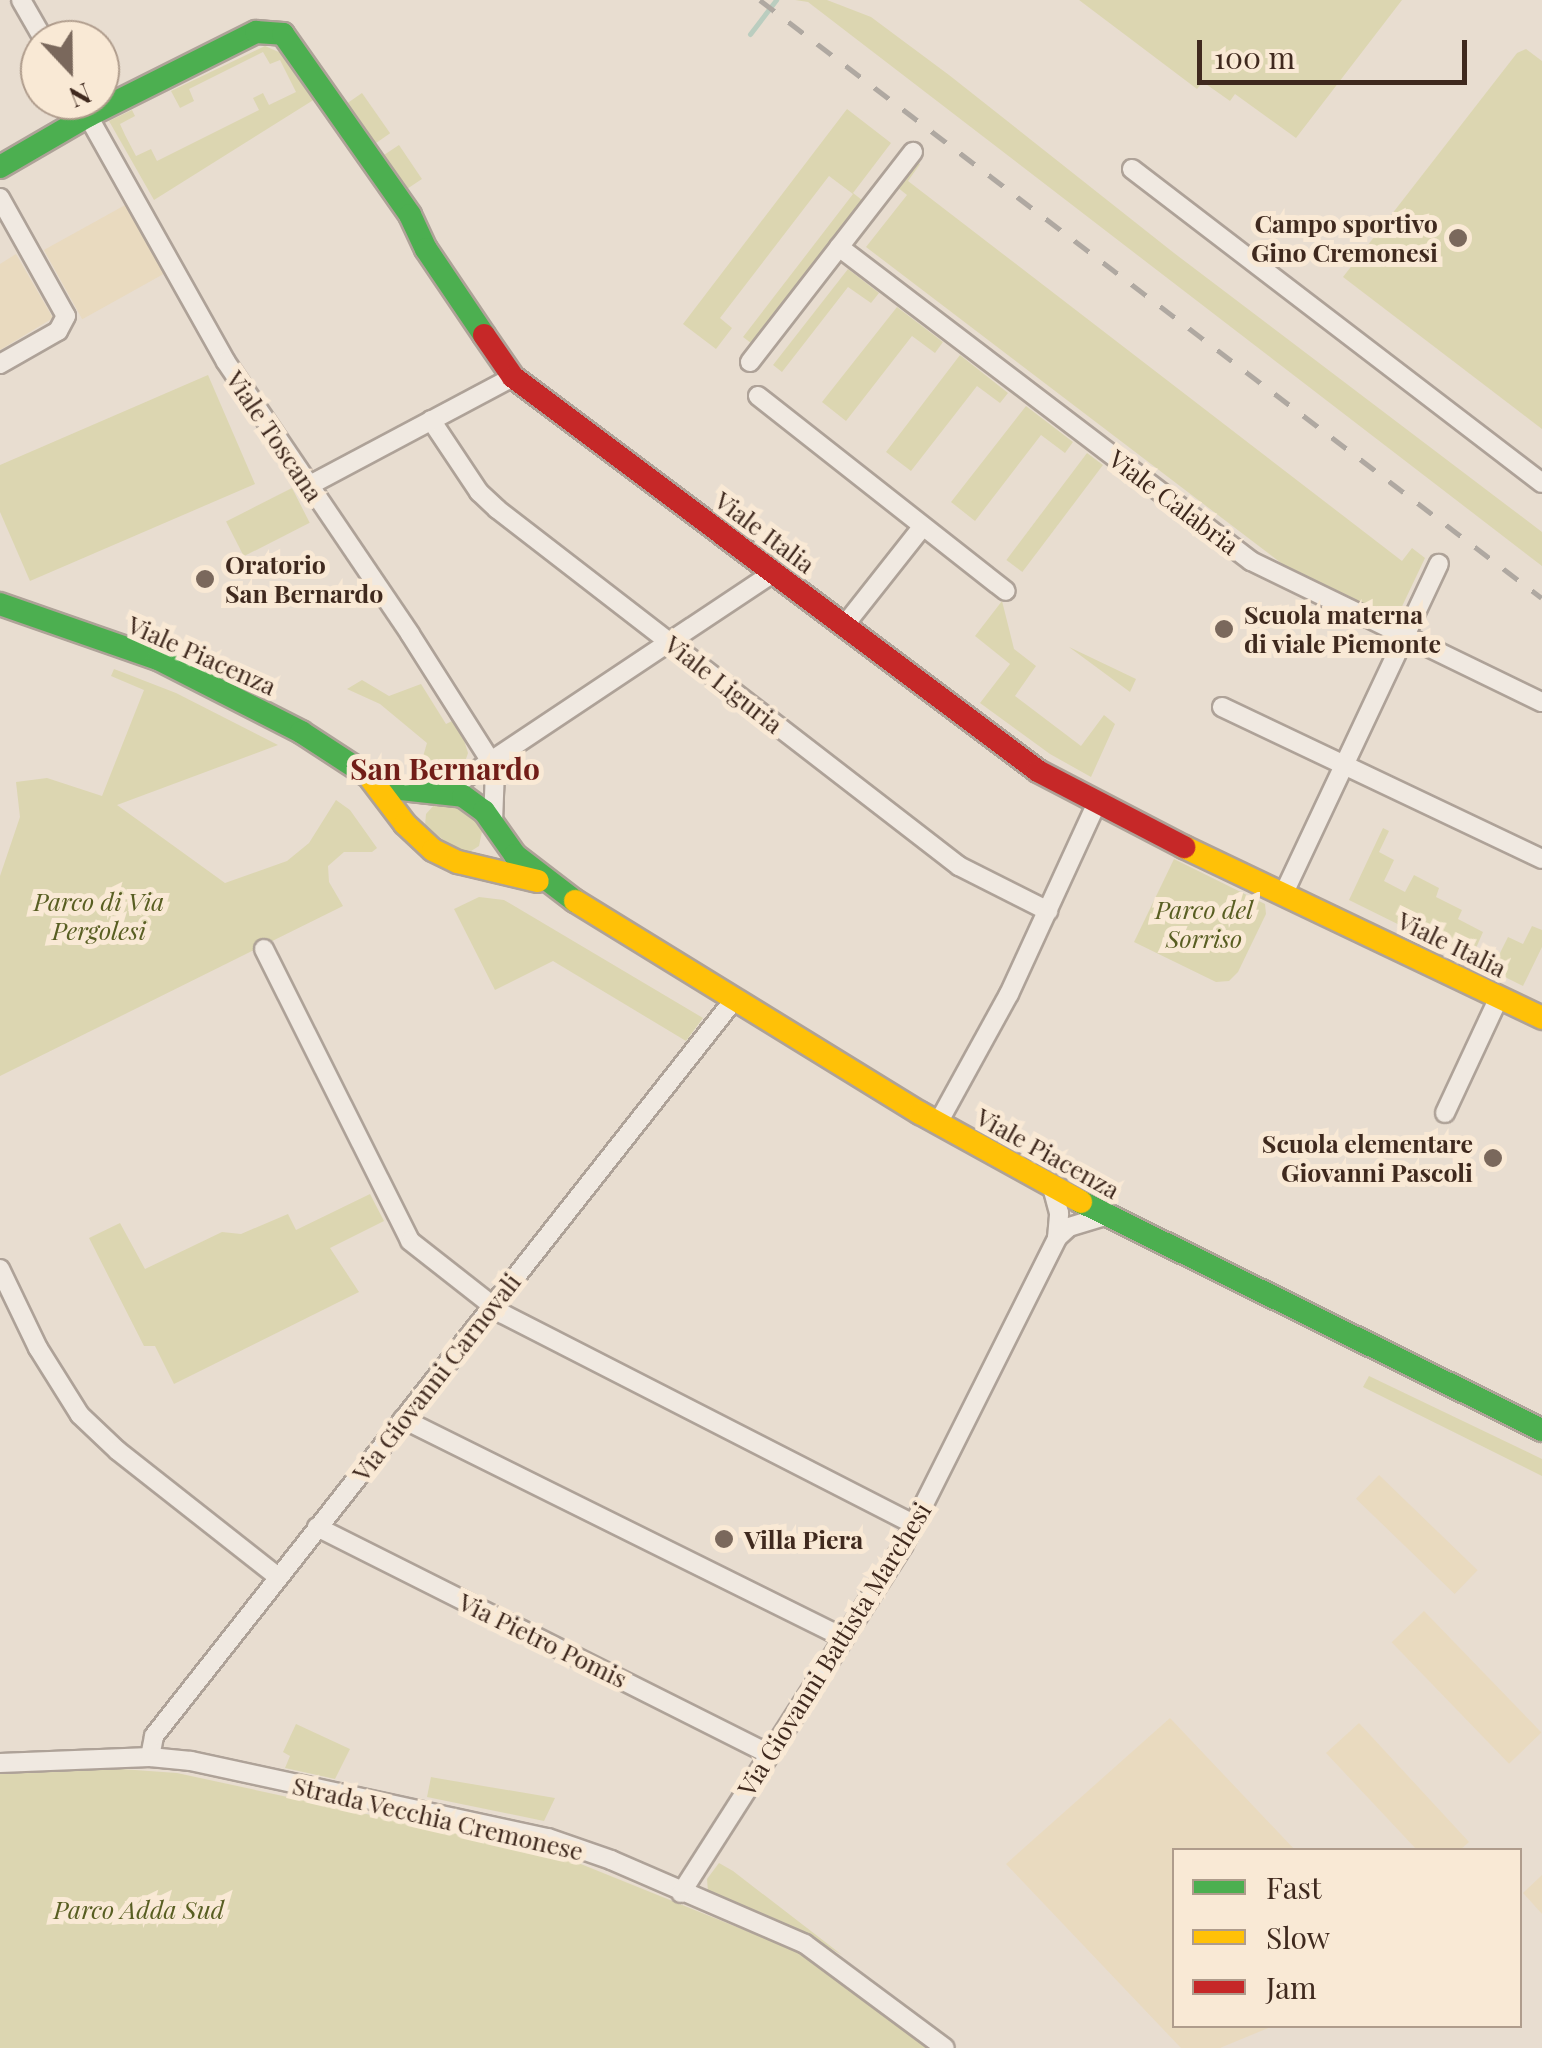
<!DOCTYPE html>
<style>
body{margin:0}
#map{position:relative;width:1542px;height:2048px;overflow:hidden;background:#e8ddd0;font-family:"Playfair Display",serif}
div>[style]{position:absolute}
.farmland>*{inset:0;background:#e9dabf;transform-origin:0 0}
.green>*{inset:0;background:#dcd6b1;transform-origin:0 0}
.stream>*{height:5px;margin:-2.5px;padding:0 2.5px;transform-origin:2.5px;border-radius:2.5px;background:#bacdbf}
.roads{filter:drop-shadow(2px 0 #aea298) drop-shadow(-2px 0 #aea298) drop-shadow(0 2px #aea298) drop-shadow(0 -2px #aea298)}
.street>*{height:18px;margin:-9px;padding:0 9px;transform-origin:9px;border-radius:9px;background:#f0e9e1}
.fast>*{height:22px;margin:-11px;padding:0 11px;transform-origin:11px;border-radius:11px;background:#4caf50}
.slow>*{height:22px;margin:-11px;padding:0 11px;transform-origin:11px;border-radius:11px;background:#ffc107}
.jam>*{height:22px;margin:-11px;padding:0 11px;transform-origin:11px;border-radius:11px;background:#c62828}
.rail>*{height:5px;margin-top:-2.5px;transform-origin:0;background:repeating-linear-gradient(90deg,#afa8a1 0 18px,transparent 0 36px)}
.dots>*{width:28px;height:28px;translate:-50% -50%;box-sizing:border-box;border:5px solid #f9e9d5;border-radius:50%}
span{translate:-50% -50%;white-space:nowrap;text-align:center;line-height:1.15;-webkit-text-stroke:10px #f9e9d5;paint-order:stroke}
.poi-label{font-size:25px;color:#3f291e;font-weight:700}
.right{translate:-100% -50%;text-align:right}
.left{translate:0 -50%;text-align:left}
.street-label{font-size:25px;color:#3f291e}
.park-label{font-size:25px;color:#585e22;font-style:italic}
.quarter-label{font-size:30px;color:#711d18;font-weight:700}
.legend{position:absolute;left:1172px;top:1848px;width:350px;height:180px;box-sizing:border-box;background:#f9e9d5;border:2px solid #af9c8c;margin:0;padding:12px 18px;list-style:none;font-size:30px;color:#3f291e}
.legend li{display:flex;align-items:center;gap:20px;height:50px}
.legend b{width:50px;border:2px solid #af9c8c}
.north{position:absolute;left:20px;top:20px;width:100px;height:100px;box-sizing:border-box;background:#f9e9d5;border:2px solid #af9c8c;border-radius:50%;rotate:158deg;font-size:28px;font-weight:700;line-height:40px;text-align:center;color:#3f291e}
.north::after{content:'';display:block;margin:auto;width:35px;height:45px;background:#7a685c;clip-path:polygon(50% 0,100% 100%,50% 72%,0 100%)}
.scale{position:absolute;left:1197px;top:40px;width:270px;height:45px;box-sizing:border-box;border:5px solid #3f291e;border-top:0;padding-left:12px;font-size:30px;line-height:35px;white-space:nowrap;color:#3f291e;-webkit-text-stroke:8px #f9e9d5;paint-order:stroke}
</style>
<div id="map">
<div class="farmland">
<i style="left:127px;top:204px;width:79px;height:95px;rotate:61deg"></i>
<i style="clip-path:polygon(16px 254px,53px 318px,0 350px,0 264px)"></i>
<i style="left:1379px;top:1475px;width:137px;height:33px;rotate:44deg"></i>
<i style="left:1424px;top:1611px;width:169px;height:45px;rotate:46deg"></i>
<i style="clip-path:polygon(1170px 1718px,1295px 1850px,1174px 1850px,1174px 2026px,1273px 2026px,1220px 2048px,1181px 2048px,1006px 1864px)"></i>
<i style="clip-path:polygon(1359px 1723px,1469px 1842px,1460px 1850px,1417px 1850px,1326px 1753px)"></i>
<i style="clip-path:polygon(1542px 1875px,1542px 1914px,1523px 1893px)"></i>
</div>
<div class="green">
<i style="clip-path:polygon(795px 0,827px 0,871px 17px,949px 75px,1174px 253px,1542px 532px,1542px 566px,808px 2px)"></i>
<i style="clip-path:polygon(1079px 0,1402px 0,1296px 138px,1235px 94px,1230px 101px,1203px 82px,1197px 89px)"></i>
<i style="clip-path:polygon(265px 46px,281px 53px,315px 99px,154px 200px,109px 121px,132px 110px,135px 116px,120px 124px,125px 135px,136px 156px,151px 149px,157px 161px,259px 110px,253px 98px,263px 93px,269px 105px,296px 92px,280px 60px,270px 64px,263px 52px,189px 89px,194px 101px,180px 108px,171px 91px)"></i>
<i style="clip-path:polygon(1526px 49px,1542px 61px,1542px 429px,1343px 277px,1517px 53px)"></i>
<i style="left:362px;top:93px;width:49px;height:18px;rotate:55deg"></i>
<i style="clip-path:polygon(847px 109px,891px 143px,853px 193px,862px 200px,751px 343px,743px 337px,853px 194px,829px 176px,720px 318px,732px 328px,716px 349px,683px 324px)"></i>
<i style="left:399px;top:145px;width:41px;height:19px;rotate:56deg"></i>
<i style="clip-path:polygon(917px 162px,920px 164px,908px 181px,1402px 561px,1412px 548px,1425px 558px,1396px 619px,1285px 566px,866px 247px,907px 195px,897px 187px)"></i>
<i style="clip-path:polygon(848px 269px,879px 293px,871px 303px,848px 287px,782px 372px,773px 365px)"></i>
<i style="clip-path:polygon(897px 307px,943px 342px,935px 353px,912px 336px,846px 421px,822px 402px)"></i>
<i style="clip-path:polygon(960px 355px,1008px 393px,1000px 403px,977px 386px,911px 471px,886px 452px)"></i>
<i style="clip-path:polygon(208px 375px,255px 484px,30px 581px,0 512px,0 465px)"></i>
<i style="clip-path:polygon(1026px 406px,1073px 442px,1065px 453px,1041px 435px,975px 521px,951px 502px)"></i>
<i style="left:1087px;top:453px;width:20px;height:134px;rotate:37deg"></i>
<i style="left:292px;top:488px;width:39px;height:74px;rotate:63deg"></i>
<i style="clip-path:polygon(1002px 601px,1014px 649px,1036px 666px,1015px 696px,1081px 746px,1104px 715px,1115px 724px,1091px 777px,1050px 754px,980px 703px,1010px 664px,975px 636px)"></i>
<i style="clip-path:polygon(1069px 647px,1136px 679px,1130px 692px)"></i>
<i style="clip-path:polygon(114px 669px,176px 693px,278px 745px,117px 805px,225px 883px,287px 861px,309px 843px,336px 800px,350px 810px,377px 848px,372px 852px,344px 852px,328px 866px,329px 882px,343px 906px,0 1076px,0 876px,20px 817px,16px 782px,47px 778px,102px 796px,144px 690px,111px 676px)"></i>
<i style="clip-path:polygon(362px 680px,389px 696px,421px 684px,446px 724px,452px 721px,464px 740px,468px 753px,464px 765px,440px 777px,419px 770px,427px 743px,380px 704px,347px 689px)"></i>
<i style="clip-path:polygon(460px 804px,483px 827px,479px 846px,468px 853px,461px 853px,425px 826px,426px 814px,434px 805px)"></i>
<i style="clip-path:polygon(1383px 828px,1389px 831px,1379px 852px,1394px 860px,1384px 881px,1405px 892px,1414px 875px,1439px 888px,1436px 897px,1462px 910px,1458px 919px,1483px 932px,1476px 948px,1497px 959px,1508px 937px,1523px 944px,1532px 926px,1542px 930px,1542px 947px,1523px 986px,1349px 900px)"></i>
<i style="clip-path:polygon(1174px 859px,1265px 904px,1266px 914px,1238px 972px,1229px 981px,1216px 982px,1134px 942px)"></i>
<i style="clip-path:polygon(479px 897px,504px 900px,703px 1018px,686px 1041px,553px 961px,495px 990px,454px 909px)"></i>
<i style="clip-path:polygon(370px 1194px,384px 1221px,330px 1248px,359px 1292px,174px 1384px,155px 1346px,144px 1346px,89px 1238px,120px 1223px,145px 1269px,222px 1232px,241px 1234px,288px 1214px,296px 1230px)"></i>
<i style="clip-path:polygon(1369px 1376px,1542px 1459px,1542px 1476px,1363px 1387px)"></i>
<i style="clip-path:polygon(296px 1724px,350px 1749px,335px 1779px,285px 1768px,290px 1756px,283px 1752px)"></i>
<i style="clip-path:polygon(121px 1769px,177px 1773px,561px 1856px,794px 1950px,930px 2048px,0 2048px,0 1773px)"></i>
<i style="clip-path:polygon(431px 1777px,436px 1778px,555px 1798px,544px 1821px,427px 1797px)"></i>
<i style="clip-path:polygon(719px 1863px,733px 1871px,842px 1955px,795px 1928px,708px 1892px,707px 1879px)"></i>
</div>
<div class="stream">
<i style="left:750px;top:34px;width:43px;rotate:-52.6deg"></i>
</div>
<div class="roads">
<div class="street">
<i style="left:21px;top:0;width:46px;rotate:60.1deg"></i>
<i style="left:79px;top:100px;width:300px;rotate:60.7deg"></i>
<i style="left:226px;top:362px;width:328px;rotate:55.9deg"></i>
<i style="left:410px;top:634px;width:149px;rotate:57.6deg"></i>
<i style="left:490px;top:760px;width:11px;rotate:63deg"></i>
<i style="left:495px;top:770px;width:52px;rotate:92.2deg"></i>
<i style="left:1132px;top:169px;width:516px;rotate:37.45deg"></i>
<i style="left:0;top:198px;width:135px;rotate:60.8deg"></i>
<i style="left:66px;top:316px;width:17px;rotate:118deg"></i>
<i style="left:58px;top:331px;width:67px;rotate:150.4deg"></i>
<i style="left:839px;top:247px;width:518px;rotate:37.31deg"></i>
<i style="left:1251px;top:561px;width:323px;rotate:25.9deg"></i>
<i style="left:750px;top:362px;width:266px;rotate:-52.2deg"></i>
<i style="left:758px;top:396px;width:315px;rotate:38.2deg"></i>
<i style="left:431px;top:420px;width:87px;rotate:56.3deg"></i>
<i style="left:479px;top:492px;width:25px;rotate:43deg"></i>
<i style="left:497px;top:509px;width:584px;rotate:37.69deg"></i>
<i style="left:959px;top:866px;width:100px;rotate:26.8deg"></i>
<i style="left:308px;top:486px;width:232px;rotate:-28deg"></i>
<i style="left:844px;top:626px;width:127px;rotate:-51.7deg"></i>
<i style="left:1222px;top:707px;width:354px;rotate:25.4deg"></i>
<i style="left:446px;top:791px;width:393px;rotate:-33.7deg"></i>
<i style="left:1283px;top:895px;width:366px;rotate:-64.8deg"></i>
<i style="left:264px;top:949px;width:326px;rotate:63.4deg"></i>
<i style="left:410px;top:1241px;width:118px;rotate:38.1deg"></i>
<i style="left:503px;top:1314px;width:462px;rotate:27.1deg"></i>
<i style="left:1445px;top:1113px;width:128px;rotate:-65deg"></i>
<i style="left:938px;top:1123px;width:147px;rotate:-61.2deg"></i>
<i style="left:1009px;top:994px;width:208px;rotate:-65.3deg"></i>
<i style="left:1057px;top:1238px;width:16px;rotate:-43deg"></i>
<i style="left:1069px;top:1227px;width:38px;rotate:-17deg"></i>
<i style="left:0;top:1269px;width:88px;rotate:64.3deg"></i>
<i style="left:38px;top:1348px;width:79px;rotate:57.9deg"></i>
<i style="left:80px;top:1415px;width:52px;rotate:43.5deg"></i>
<i style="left:118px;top:1451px;width:204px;rotate:38.2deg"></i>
<i style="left:403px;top:1419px;width:492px;rotate:26.4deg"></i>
<i style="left:317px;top:1527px;width:506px;rotate:26.67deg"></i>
<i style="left:150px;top:1757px;width:21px;rotate:-79deg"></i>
<i style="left:154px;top:1736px;width:936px;rotate:-51.77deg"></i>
<i style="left:0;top:1763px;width:150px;rotate:-2.3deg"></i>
<i style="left:150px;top:1757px;width:41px;rotate:5.6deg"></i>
<i style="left:191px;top:1761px;width:365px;rotate:12.2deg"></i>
<i style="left:548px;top:1838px;width:67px;rotate:19.2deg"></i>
<i style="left:611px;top:1860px;width:211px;rotate:23.4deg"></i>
<i style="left:805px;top:1944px;width:174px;rotate:36.6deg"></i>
<i style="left:681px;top:1893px;width:412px;rotate:-57.4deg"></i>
<i style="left:903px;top:1546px;width:344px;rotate:-63.4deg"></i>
<i style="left:1057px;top:1238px;width:25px;rotate:-85deg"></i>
<i style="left:1059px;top:1213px;width:27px;rotate:-105deg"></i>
</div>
<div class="fast">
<i style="left:0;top:167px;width:102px;rotate:-30.1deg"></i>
<i style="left:88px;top:116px;width:188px;rotate:-26.6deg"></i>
<i style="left:256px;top:32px;width:27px;rotate:4deg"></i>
<i style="left:283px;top:34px;width:221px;rotate:54.9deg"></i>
<i style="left:410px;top:215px;width:38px;rotate:65deg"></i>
<i style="left:426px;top:249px;width:104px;rotate:56deg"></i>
<i style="left:0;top:604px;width:167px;rotate:19.2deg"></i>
<i style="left:158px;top:659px;width:161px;rotate:27deg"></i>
<i style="left:301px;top:732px;width:82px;rotate:33.1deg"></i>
<i style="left:370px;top:777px;width:33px;rotate:21deg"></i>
<i style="left:401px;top:789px;width:62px;rotate:6.4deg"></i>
<i style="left:463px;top:796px;width:26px;rotate:36deg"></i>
<i style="left:484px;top:811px;width:54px;rotate:54.8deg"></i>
<i style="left:515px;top:855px;width:76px;rotate:37.5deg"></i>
<i style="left:1081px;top:1202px;width:514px;rotate:26.32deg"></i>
</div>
<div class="slow">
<i style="left:371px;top:779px;width:56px;rotate:52.9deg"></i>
<i style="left:405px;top:824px;width:38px;rotate:43deg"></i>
<i style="left:433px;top:850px;width:28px;rotate:26deg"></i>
<i style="left:458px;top:862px;width:82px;rotate:13.4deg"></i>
<i style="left:1184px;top:847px;width:397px;rotate:25.5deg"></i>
<i style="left:575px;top:901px;width:405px;rotate:31.6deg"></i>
<i style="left:920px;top:1113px;width:184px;rotate:28.9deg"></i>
</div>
<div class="jam">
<i style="left:484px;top:335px;width:51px;rotate:55.4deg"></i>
<i style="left:513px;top:377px;width:656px;rotate:36.89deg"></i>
<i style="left:1038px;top:771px;width:165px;rotate:27.5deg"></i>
</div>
</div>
<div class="rail">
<i style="left:760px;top:0;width:984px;rotate:37.41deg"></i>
</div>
<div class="dots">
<i style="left:1458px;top:238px;background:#7a685c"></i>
<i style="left:205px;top:579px;background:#7a685c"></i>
<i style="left:1224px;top:629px;background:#7a685c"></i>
<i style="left:1493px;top:1158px;background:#7a685c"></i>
<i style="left:724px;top:1539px;background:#7a685c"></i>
</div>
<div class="poi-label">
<span class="right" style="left:1438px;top:238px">Campo sportivo<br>Gino Cremonesi</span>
<span class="left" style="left:225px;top:579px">Oratorio<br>San Bernardo</span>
<span class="left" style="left:1244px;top:629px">Scuola materna<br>di viale Piemonte</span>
<span class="right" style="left:1473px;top:1158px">Scuola elementare<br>Giovanni Pascoli</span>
<span class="left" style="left:744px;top:1539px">Villa Piera</span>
</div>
<div class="street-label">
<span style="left:275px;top:436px;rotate:56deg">Viale Toscana</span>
<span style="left:1174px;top:502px;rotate:37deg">Viale Calabria</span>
<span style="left:765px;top:532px;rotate:37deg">Viale Italia</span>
<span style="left:202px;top:655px;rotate:24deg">Viale Piacenza</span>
<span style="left:724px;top:684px;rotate:38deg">Viale Liguria</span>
<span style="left:1452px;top:944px;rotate:26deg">Viale Italia</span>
<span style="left:1048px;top:1153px;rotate:29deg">Viale Piacenza</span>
<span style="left:436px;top:1377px;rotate:-52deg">Via Giovanni Carnovali</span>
<span style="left:543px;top:1640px;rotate:26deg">Via Pietro Pomis</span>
<span style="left:834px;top:1649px;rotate:-58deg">Via Giovanni Battista Marchesi</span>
<span style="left:438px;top:1818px;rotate:13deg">Strada Vecchia Cremonese</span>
</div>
<div class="park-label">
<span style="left:99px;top:916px">Parco di Via<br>Pergolesi</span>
<span style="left:1204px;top:924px">Parco del<br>Sorriso</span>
<span style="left:139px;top:1909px">Parco Adda Sud</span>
</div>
<div class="quarter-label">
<span style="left:445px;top:768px">San Bernardo</span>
</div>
<ul class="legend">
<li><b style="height:12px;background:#4caf50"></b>Fast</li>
<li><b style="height:12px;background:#ffc107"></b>Slow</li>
<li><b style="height:12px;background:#c62828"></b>Jam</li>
</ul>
<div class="north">N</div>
<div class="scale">100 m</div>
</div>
